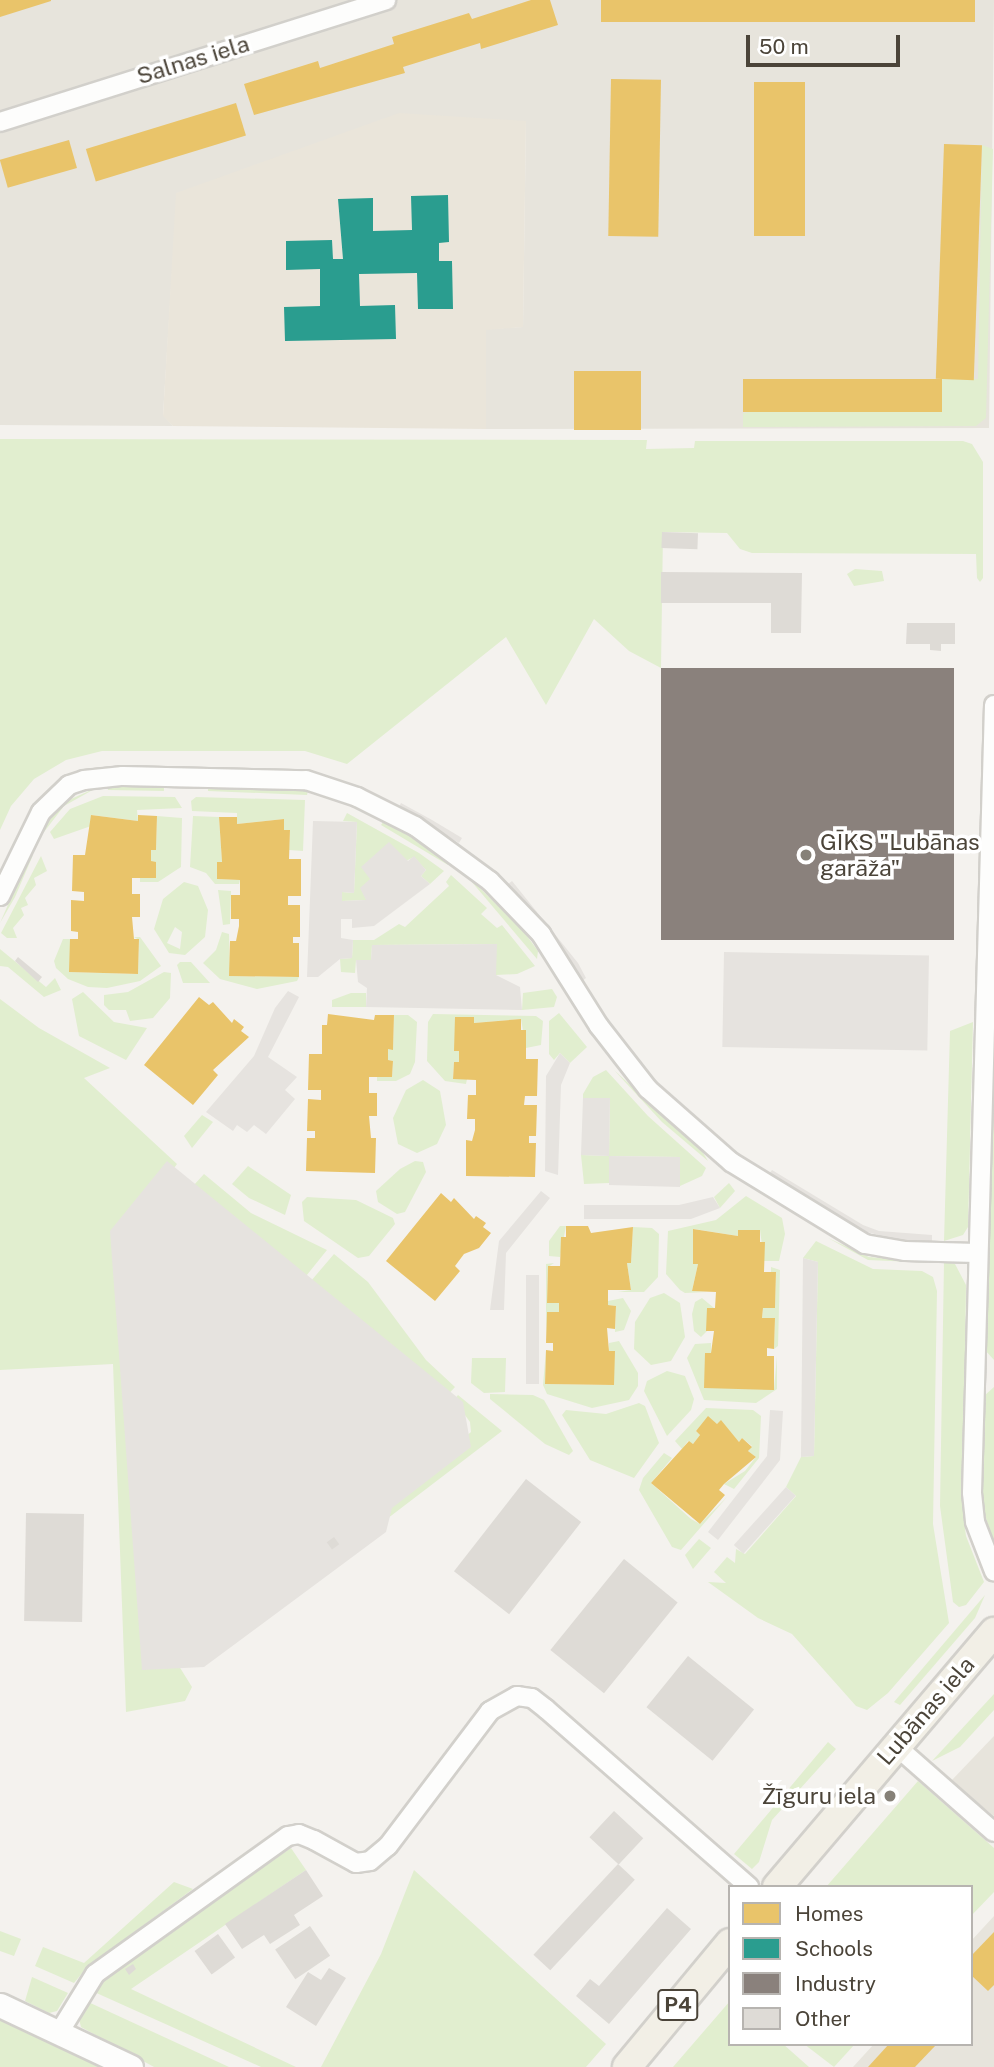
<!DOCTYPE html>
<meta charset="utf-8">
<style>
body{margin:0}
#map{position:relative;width:994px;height:2067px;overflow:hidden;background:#f4f2ee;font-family:"Public Sans",sans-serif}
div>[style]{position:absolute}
.residential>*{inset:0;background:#e7e4dc}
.education>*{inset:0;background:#eae5da}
.green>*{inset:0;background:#e1eecf;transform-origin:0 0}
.parking>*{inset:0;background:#e6e3df;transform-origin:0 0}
.homes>*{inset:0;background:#e9c46a;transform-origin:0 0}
.schools>*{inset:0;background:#2a9d8f}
.industry>*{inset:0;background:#8a817c;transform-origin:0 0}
.building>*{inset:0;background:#dedbd6;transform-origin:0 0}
.roads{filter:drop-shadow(2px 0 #d2d0cb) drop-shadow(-2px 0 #d2d0cb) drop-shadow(0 2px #d2d0cb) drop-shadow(0 -2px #d2d0cb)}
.minor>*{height:18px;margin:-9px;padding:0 9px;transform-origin:9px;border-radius:9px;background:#fdfdfc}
.tertiary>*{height:23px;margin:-11.5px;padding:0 11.5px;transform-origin:11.5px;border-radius:11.5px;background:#fdfdfc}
.primary>*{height:28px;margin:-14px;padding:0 14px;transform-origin:14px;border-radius:14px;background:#f2efe6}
.dots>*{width:19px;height:19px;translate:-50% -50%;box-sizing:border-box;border:4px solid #fff;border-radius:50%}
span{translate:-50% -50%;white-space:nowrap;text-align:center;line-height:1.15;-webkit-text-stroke:7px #fff;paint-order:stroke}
.shield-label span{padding:2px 5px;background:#fff;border:2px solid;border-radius:5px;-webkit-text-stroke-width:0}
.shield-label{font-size:21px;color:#4b4439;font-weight:700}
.street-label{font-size:23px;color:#4b4439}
.poi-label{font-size:23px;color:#4b4439}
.left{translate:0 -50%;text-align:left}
.right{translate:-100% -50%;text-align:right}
.legend{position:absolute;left:728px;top:1885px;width:245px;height:161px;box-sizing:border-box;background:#fff;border:2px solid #b7b4b0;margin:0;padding:9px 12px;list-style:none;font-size:21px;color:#4b4439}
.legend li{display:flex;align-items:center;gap:14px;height:35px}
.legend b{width:35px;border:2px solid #b7b4b0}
.scale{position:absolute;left:746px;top:35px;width:154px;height:32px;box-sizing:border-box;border:4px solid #4b4439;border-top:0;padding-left:9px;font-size:21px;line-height:24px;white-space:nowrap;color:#4b4439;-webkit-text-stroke:5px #fff;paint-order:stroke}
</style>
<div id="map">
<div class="residential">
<i style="clip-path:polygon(0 0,994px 0,989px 428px,486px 429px,486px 329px,523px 327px,526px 121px,177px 193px,163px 415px,173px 426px,0 425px)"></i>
<i style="clip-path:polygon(994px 1736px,994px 1816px,951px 1781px)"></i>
<i style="clip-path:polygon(994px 1916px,994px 2067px,853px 2067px,874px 2044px,971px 2044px,971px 1941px)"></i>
</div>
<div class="education">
<i style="clip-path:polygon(399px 113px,526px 121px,523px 327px,486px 330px,486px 429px,173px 426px,163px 416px,176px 193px)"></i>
</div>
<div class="green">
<i style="clip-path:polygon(982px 145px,993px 149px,986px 418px,976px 426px,743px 427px,743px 413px,942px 379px,978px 379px)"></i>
<i style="clip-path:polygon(0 439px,647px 440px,646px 449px,694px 448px,695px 441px,963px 441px,972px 444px,983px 462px,983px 578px,980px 582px,977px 578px,976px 554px,752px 553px,740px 549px,727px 533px,663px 532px,661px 668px,629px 651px,594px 619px,546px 705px,506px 637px,347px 764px,305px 751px,102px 751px,66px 760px,34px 779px,11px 806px,0 830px)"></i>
<i style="clip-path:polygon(855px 569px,882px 571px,884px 581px,854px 586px,847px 574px)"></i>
<i style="left:108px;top:786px;width:56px;height:4px;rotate:1deg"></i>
<i style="clip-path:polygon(98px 787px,64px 806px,44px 832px,44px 823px,62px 803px)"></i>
<i style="clip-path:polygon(208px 788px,293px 789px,308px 791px,307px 795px,208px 791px)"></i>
<i style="clip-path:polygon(103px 796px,175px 797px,182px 808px,137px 810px,138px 821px,91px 815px,91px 826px,54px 839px,50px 832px,70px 809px)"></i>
<i style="clip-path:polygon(196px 797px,305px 800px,303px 851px,289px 850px,290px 831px,284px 830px,284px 819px,237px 824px,237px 813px,192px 811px,191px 801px)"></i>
<i style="clip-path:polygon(347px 813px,419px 853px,444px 871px,430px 884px,421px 876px,426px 870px,414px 857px,370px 879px,366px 900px,342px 901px,342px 892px,354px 893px,357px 822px,343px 821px)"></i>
<i style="clip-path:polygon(157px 816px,182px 818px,181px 867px,158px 882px,140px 882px,140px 878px,156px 878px,151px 861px,151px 850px,156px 850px)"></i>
<i style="clip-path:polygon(193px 816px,219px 817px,222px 862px,217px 879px,240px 880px,239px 884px,215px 884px,206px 873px,190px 867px)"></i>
<i style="clip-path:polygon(384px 821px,441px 855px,451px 862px,448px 865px,381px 825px)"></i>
<i style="clip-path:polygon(33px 855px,15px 897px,0 923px,28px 859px)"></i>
<i style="clip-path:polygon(41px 856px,47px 871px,34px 878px,36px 885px,25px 898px,28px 905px,21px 908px,24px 915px,13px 928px,17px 938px,7px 938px,1px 933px)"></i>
<i style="clip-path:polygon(460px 868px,524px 932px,538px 951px,537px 959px)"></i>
<i style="clip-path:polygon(451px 875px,487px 908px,481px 914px,497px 928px,502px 925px,535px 966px,517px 974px,496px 975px,496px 944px,372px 945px,371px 961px,356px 960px,355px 973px,341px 972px,340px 959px,352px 958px,353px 940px,374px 940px,399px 924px,405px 927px,449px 886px,446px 882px)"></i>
<i style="clip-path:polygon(evenodd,184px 882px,198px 886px,208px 910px,205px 937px,185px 955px,169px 953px,154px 929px,163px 899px,184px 882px,175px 927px,182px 932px,180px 949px,167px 943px,175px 927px)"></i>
<i style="clip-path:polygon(218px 890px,231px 891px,230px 924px,223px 925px)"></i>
<i style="clip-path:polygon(222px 932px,229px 934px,230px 976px,299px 977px,297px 981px,257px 989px,220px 979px,203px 963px,216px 950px)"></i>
<i style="clip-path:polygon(134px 937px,140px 937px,161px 966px,140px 981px,107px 988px,88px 987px,68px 979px,56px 968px,54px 961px,63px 939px,70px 939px,70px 972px,138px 974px,139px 940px)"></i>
<i style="clip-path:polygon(0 949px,46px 987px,55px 978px,61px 990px,44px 997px,8px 967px,0 966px)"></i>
<i style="clip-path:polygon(180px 962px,191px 962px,210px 983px,183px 983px,177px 965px)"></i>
<i style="clip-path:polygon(164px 972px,171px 973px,170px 998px,153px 1018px,130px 1021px,126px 1010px,109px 1010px,104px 1005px,104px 995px,128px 992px)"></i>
<i style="clip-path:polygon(552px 989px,557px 997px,554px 1007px,522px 1010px,523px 993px)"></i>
<i style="clip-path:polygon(83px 992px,114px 1022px,147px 1028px,126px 1060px,79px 1036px,72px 999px)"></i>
<i style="clip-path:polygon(351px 993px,366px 993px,366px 1007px,332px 1007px,332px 1000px)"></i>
<i style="clip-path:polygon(0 999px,39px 1028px,110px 1068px,84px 1078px,177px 1164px,153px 1196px,159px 1634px,192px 1687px,185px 1701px,126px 1712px,113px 1364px,0 1370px)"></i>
<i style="clip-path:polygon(559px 1013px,587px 1047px,570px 1063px,560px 1053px,554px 1060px,549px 1054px,549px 1021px)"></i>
<i style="clip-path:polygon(433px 1014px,536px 1016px,543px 1021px,541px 1045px,526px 1048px,521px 1019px,474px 1023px,473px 1017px,455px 1017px,455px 1051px,459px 1051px,459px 1062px,454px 1062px,453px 1078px,467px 1079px,466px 1084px,445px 1081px,427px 1061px,428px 1022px)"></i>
<i style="clip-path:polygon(394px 1015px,408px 1015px,417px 1022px,415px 1062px,410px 1074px,396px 1081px,377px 1081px,377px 1077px,392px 1077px,393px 1061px,388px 1060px,388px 1049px,393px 1049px)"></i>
<i style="clip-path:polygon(973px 1022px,968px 1227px,963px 1235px,944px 1241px,950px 1031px)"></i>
<i style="clip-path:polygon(606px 1070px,648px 1116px,706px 1168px,702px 1176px,680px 1186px,680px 1157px,609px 1156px,609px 1183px,584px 1184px,581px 1155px,609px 1156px,610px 1098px,583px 1098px,583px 1094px,593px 1077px)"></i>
<i style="clip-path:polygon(614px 1070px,702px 1151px,708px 1161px,662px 1122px)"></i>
<i style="clip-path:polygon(423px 1080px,440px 1091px,446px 1125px,437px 1144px,417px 1153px,398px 1144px,393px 1118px,406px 1090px)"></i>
<i style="clip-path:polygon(994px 1096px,994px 1360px,985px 1350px,988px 1106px)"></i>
<i style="clip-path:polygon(202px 1115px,213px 1122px,192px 1148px,184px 1136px)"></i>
<i style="clip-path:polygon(415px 1161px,423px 1162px,426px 1172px,405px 1212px,397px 1214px,378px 1202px,376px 1191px,400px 1169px)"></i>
<i style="clip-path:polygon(248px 1166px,291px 1195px,285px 1215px,249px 1198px,232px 1184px)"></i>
<i style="clip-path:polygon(204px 1174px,251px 1213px,327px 1250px,294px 1291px,193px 1186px)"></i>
<i style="clip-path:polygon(729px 1183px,735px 1191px,720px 1208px,714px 1197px)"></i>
<i style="clip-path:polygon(746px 1196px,782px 1218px,785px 1234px,779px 1261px,764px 1261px,760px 1230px,738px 1230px,738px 1236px,694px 1229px,693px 1264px,698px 1264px,692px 1291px,707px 1292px,685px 1293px,680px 1290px,666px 1274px,668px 1231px,716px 1220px)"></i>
<i style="clip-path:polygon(307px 1197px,356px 1200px,393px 1218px,395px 1224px,369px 1256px,358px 1258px,304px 1221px,302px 1202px)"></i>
<i style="clip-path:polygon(560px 1226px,566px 1226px,560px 1257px,549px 1256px,549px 1241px)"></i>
<i style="clip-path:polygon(633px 1227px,652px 1228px,659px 1234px,658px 1277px,644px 1292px,618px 1292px,631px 1290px,627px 1263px,631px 1262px)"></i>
<i style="clip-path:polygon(828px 1238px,869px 1257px,937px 1263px,868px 1260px)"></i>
<i style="clip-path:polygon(816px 1241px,873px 1269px,922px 1271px,933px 1277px,937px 1291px,933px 1524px,949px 1623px,888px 1693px,867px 1710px,856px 1706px,792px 1634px,758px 1618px,708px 1582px,726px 1583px,714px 1572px,727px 1557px,735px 1563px,736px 1549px,745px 1554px,796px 1496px,786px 1487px,801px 1457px,814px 1456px,818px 1262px,803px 1258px)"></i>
<i style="clip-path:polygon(334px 1254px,368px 1282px,426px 1360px,455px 1387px,444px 1399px,299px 1295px)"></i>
<i style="clip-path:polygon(944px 1262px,955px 1264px,966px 1285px,963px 1513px,966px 1536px,984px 1582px,966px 1605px,959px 1607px,953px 1602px,940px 1506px)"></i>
<i style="clip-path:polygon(554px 1263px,548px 1267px,547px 1302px,559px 1303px,559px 1312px,547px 1312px,546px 1343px,546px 1264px)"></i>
<i style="clip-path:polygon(771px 1267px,780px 1270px,778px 1346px,774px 1349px,775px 1318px,762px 1318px,763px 1308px,775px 1308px,776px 1273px,771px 1272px)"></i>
<i style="clip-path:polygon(664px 1293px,680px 1303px,685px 1337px,671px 1361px,651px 1365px,634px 1349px,635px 1322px,650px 1298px)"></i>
<i style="clip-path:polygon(623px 1298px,631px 1311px,624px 1330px,615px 1332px,616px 1306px,608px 1305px,608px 1301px)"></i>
<i style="clip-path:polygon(702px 1298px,714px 1308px,707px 1308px,707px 1331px,701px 1337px,694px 1331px,692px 1314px,695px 1302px)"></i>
<i style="clip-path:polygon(619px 1341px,638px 1373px,638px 1386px,629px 1400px,592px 1408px,547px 1394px,543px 1385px,546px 1350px,545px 1384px,613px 1385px,614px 1351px,609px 1351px,609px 1343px)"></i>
<i style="clip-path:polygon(711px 1343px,711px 1353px,705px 1353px,774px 1389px,777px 1356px,777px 1389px,756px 1403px,704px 1400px,687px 1358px,695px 1344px)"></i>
<i style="clip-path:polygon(472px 1358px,506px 1358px,505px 1392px,484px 1393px,471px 1383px)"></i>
<i style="clip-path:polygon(667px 1371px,685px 1376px,694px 1399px,691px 1410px,667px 1436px,644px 1391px,647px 1381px)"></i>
<i style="clip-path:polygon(994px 1387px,994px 1544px,981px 1502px,984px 1396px)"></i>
<i style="clip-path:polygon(490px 1394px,533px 1395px,544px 1400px,573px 1451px,569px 1455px,545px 1444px,490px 1399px)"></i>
<i style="clip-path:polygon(458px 1395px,502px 1431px,379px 1525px,378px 1511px,471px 1432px,470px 1422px,454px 1400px)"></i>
<i style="clip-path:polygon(639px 1403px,645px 1406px,659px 1443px,634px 1478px,590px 1460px,562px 1415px,566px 1410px,606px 1414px)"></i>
<i style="clip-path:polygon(706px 1408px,753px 1410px,761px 1416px,759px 1458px,734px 1489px,724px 1484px,745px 1471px,756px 1457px,748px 1451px,752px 1446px,742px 1438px,739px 1442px,721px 1421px,717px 1424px,708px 1417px,696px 1431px,700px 1435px,693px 1444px,688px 1441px,682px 1449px,675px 1441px)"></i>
<i style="clip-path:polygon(664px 1453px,672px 1458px,651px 1483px,691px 1519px,700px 1524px,727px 1497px,681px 1550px,672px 1547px,639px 1490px,643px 1478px)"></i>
<i style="clip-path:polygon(699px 1539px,711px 1548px,693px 1569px,685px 1555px)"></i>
<i style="clip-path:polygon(985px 1595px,975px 1618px,900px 1705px,894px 1702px)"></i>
<i style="clip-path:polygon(994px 1694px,994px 1710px,960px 1747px,932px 1761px)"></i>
<i style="clip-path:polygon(828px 1742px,836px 1749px,772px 1820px,759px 1862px,752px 1869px,734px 1854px)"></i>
<i style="clip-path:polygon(918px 1781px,994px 1848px,994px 1892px,971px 1916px,971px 1887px,826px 1887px)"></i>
<i style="clip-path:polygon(291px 1848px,306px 1870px,131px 1989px,296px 2067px,261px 2067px,92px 1991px,112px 1970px)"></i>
<i style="clip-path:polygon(414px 1870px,606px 2044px,586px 2067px,321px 2067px,381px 1954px)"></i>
<i style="clip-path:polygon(174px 1882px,193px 1889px,88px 1966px,74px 1983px,35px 1966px,43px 1947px,84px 1963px)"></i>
<i style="clip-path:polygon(0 1931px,21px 1939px,14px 1956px,0 1951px)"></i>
<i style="clip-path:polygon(32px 1977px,68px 1993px,57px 2011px,49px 2013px,25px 2001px)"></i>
<i style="clip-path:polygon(86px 2001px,229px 2067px,154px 2067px,81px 2027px,79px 2019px)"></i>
<i style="clip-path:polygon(730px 2001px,730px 2044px,783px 2044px,809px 2067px,673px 2067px)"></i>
<i style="clip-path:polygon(0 2019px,97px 2063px,104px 2067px,0 2067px)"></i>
<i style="clip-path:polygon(804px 2044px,855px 2044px,834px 2067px)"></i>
</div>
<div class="parking">
<i style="clip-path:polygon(401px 803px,432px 820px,462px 838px,459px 843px,399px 807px)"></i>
<i style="clip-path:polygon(313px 821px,357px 822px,354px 893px,342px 892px,342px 901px,366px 900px,360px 888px,370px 879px,361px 867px,389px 842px,408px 861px,414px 856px,426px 870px,421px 876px,430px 884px,374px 926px,352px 928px,352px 919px,341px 919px,341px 938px,353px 940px,352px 958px,340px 959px,318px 977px,307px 977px)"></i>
<i style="clip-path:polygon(512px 881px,578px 963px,586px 978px,582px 981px,531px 910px,507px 885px)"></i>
<i style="clip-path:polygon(497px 944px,496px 975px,520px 987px,522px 1010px,366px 1007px,367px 988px,358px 982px,356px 960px,371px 960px,372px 945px)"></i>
<i style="left:724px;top:952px;width:205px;height:95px;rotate:1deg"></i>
<i style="clip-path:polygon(288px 991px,299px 997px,268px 1057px,297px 1077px,285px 1090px,295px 1099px,266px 1134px,254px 1125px,247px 1132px,237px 1125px,233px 1131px,206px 1112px,254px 1056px,275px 1008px)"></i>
<i style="clip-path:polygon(560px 1053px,570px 1063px,561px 1085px,558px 1175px,545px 1171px,546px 1076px)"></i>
<i style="clip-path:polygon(583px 1098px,610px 1098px,609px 1156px,680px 1157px,680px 1187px,609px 1185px,609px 1156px,581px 1155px)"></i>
<i style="clip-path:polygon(167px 1161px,463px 1402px,471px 1447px,392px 1508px,386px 1532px,204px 1667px,142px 1670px,110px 1231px)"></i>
<i style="clip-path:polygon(772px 1170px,863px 1225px,879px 1231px,932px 1235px,932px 1241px,896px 1240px,860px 1230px,769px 1174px)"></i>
<i style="clip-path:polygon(541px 1191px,550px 1198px,506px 1253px,504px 1310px,490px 1310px,499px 1241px)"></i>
<i style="clip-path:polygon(713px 1197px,720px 1208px,691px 1219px,584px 1219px,584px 1205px,679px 1205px)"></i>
<i style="clip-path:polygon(803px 1258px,818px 1262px,814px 1456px,801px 1457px)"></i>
<i style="left:526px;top:1275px;width:13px;height:109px"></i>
<i style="clip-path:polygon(770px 1410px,783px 1411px,780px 1460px,718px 1540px,708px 1532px,767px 1456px)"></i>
<i style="left:786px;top:1487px;width:13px;height:78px;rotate:42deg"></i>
</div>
<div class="homes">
<i style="clip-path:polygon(0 0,51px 0,51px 1px,0 17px)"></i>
<i style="clip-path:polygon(531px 0,550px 0,558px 25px,481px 49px,480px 43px,403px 67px,405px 73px,254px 115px,244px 84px,318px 61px,320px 68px,394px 44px,392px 37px,469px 13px,472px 19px)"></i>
<i style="left:601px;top:0;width:374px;height:22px"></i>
<i style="left:611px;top:79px;width:50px;height:157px;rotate:1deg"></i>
<i style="left:754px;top:82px;width:51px;height:154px"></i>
<i style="left:236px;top:103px;width:34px;height:157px;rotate:73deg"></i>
<i style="left:69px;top:140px;width:29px;height:72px;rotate:74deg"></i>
<i style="left:944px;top:144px;width:38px;height:235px;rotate:2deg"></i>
<i style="left:574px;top:371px;width:67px;height:59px"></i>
<i style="left:942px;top:379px;width:33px;height:199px;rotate:90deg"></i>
<i style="clip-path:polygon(91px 815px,138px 821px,138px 815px,157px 816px,156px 850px,151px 850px,151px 861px,156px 862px,156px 878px,132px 878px,132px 894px,140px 894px,140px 917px,132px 917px,134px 939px,139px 939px,138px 974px,69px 972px,70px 939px,78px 939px,78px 932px,71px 931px,71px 900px,84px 901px,84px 892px,72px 891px,73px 855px,85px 855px)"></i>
<i style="clip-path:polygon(219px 817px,237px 817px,237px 824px,284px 819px,284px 830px,290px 830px,289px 859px,301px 859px,301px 896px,288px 896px,288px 905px,300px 905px,300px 937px,293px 937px,293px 943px,299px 943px,299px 977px,229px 976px,230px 941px,236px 941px,239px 926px,239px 919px,231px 919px,231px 895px,240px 895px,240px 880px,217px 879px,217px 862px,222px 862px)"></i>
<i style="clip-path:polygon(199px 997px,209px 1005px,213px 1002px,232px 1023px,234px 1019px,244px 1027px,241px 1031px,249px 1037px,213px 1070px,218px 1075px,193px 1105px,144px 1065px)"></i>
<i style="clip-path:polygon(328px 1014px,374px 1020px,375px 1015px,394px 1015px,393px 1050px,388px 1049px,388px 1060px,393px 1061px,392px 1077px,369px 1077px,369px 1093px,377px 1093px,377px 1116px,369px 1116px,371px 1138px,376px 1138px,375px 1173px,306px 1171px,307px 1138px,315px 1138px,315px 1131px,307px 1131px,308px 1099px,321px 1100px,321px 1090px,308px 1090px,309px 1054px,322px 1054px,322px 1025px,327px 1025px)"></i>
<i style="clip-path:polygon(455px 1017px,474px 1017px,474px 1023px,521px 1019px,521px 1030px,526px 1030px,526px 1059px,538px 1059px,537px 1096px,525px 1096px,524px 1105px,537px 1105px,536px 1136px,529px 1136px,529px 1143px,536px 1143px,535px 1177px,466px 1176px,466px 1140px,472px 1141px,475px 1130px,475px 1119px,467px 1119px,468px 1095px,476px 1095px,476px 1080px,453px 1079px,454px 1062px,459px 1062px,459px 1051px,454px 1051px)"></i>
<i style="clip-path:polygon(441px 1193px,451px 1202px,454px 1198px,474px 1219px,476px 1216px,486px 1223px,483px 1227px,491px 1233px,479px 1248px,464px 1254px,455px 1266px,460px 1271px,435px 1301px,386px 1261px)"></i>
<i style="clip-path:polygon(566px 1226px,588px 1226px,591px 1233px,633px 1227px,631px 1263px,627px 1263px,631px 1290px,608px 1290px,608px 1305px,616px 1306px,615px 1329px,607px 1328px,609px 1351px,615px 1351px,614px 1385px,545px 1384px,546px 1350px,553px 1351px,553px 1343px,546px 1343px,547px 1312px,559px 1312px,559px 1303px,547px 1303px,548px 1266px,560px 1266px,561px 1237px,566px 1237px)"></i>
<i style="clip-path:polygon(693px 1229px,738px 1236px,738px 1230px,760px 1230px,760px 1242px,765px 1242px,764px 1272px,776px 1272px,775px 1308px,763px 1308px,762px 1318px,775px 1318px,774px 1349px,767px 1348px,767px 1356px,774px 1356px,774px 1390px,704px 1388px,705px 1353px,711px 1353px,714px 1331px,706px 1331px,707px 1308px,715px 1308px,716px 1292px,692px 1291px,698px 1264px,693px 1264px)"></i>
<i style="clip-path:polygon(708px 1416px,717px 1424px,721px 1420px,739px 1442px,742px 1438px,752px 1447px,748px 1451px,756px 1457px,724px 1484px,719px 1490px,725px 1495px,700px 1524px,651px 1483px,689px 1441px,693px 1444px,700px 1435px,696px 1431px)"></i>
<i style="clip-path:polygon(994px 1932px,994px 1985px,988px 1991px,971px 1975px,971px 1956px)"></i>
<i style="clip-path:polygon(889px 2044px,933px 2044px,935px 2046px,915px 2067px,868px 2067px)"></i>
</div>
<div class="schools">
<i style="clip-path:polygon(448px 195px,449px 242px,439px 243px,439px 261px,452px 261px,453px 309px,418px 309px,417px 273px,359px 274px,360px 306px,395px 305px,396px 339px,285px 341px,284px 307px,320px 306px,320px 269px,286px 270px,286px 241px,332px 240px,333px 259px,343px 259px,338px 199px,373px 198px,373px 231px,412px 230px,411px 196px)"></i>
</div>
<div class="industry">
<i style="left:661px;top:668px;width:293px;height:272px"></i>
</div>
<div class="building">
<i style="left:662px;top:532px;width:36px;height:16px;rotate:2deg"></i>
<i style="clip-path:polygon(661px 572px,802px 573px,801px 633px,771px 633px,771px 603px,661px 603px)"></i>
<i style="clip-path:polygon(907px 623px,955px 623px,955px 644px,941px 644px,941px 651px,930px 650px,930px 644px,906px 644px)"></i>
<i style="clip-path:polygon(18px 957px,42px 977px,38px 982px,15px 961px)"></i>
<i style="left:526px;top:1479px;width:70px;height:117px;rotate:38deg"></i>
<i style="left:26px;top:1513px;width:58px;height:108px;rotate:1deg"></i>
<i style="left:334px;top:1537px;width:9px;height:9px;rotate:54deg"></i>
<i style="left:624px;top:1559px;width:69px;height:117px;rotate:39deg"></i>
<i style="left:688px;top:1656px;width:85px;height:66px;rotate:39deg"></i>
<i style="left:614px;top:1811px;width:40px;height:36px;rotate:43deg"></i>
<i style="left:618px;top:1864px;width:23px;height:124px;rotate:43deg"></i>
<i style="clip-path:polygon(306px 1870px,323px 1896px,294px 1915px,300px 1925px,270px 1944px,264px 1935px,242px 1949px,225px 1924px)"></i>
<i style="clip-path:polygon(667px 1908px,691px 1929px,609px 2024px,576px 1996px,590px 1979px,599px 1986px)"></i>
<i style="left:310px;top:1926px;width:36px;height:42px;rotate:56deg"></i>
<i style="left:218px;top:1934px;width:29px;height:29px;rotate:54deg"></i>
<i style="clip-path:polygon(133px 1964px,136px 1969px,129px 1975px,125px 1969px)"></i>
<i style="clip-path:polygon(329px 1968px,346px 1978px,316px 2026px,286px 2007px,308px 1972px,321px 1980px)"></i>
</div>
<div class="roads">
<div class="minor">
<i style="left:0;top:122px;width:405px;rotate:-17.5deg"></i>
<i style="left:994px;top:705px;width:788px;rotate:91.6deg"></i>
<i style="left:972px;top:1493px;width:29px;rotate:84deg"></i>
<i style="left:975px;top:1522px;width:53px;rotate:68.8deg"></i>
<i style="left:0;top:896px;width:93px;rotate:-64deg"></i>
<i style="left:41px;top:812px;width:39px;rotate:-44deg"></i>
<i style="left:69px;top:785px;width:16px;rotate:-18deg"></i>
<i style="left:84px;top:780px;width:39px;rotate:-6deg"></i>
<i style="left:123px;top:776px;width:183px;rotate:1.3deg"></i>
<i style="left:306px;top:780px;width:54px;rotate:18.4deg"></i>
<i style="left:357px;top:797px;width:65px;rotate:26.6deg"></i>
<i style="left:415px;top:826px;width:93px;rotate:36.3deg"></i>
<i style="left:490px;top:881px;width:74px;rotate:46.1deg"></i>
<i style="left:541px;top:934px;width:109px;rotate:57.8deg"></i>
<i style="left:599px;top:1026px;width:80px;rotate:52.1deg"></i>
<i style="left:648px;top:1089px;width:111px;rotate:41.3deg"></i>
<i style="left:731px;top:1162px;width:157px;rotate:31.5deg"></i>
<i style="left:865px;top:1244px;width:41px;rotate:9.9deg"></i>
<i style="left:905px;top:1251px;width:71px;rotate:1.6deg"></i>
<i style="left:896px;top:1746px;width:130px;rotate:41.3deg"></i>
<i style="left:60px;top:2031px;width:67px;rotate:-58.4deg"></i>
<i style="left:95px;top:1974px;width:237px;rotate:-35.6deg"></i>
<i style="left:288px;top:1836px;width:11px;rotate:-10deg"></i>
<i style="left:299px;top:1834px;width:16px;rotate:22deg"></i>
<i style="left:314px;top:1840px;width:48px;rotate:28.7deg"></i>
<i style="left:356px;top:1863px;width:14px;rotate:-8deg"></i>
<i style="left:370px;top:1861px;width:23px;rotate:-40deg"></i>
<i style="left:388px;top:1846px;width:169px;rotate:-52.9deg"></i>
<i style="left:490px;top:1711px;width:31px;rotate:-29deg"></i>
<i style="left:517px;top:1696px;width:15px;rotate:8deg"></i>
<i style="left:532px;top:1698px;width:18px;rotate:38deg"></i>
<i style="left:546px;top:1709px;width:270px;rotate:41.2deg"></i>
</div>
<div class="tertiary">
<i style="left:0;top:2005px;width:145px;rotate:25.3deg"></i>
</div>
<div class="primary">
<i style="left:777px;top:1887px;width:335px;rotate:-49.6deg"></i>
<i style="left:627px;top:2067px;width:161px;rotate:-50.3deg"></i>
</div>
</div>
<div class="dots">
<i style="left:806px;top:855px;background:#868178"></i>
<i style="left:890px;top:1796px;background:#868178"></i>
</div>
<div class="shield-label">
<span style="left:678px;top:2005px">P4</span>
</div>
<div class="street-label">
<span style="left:193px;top:60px;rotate:-17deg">Salnas iela</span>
<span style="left:926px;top:1711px;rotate:-49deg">Lubānas iela</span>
</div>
<div class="poi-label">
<span class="left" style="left:820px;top:855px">GĪKS "Lubānas<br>garāža"</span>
<span class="right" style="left:876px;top:1796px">Žīguru iela</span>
</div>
<ul class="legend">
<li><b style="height:19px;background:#e9c46a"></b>Homes</li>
<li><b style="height:19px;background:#2a9d8f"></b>Schools</li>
<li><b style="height:19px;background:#8a817c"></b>Industry</li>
<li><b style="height:19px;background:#dedbd6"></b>Other</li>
</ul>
<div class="scale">50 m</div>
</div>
